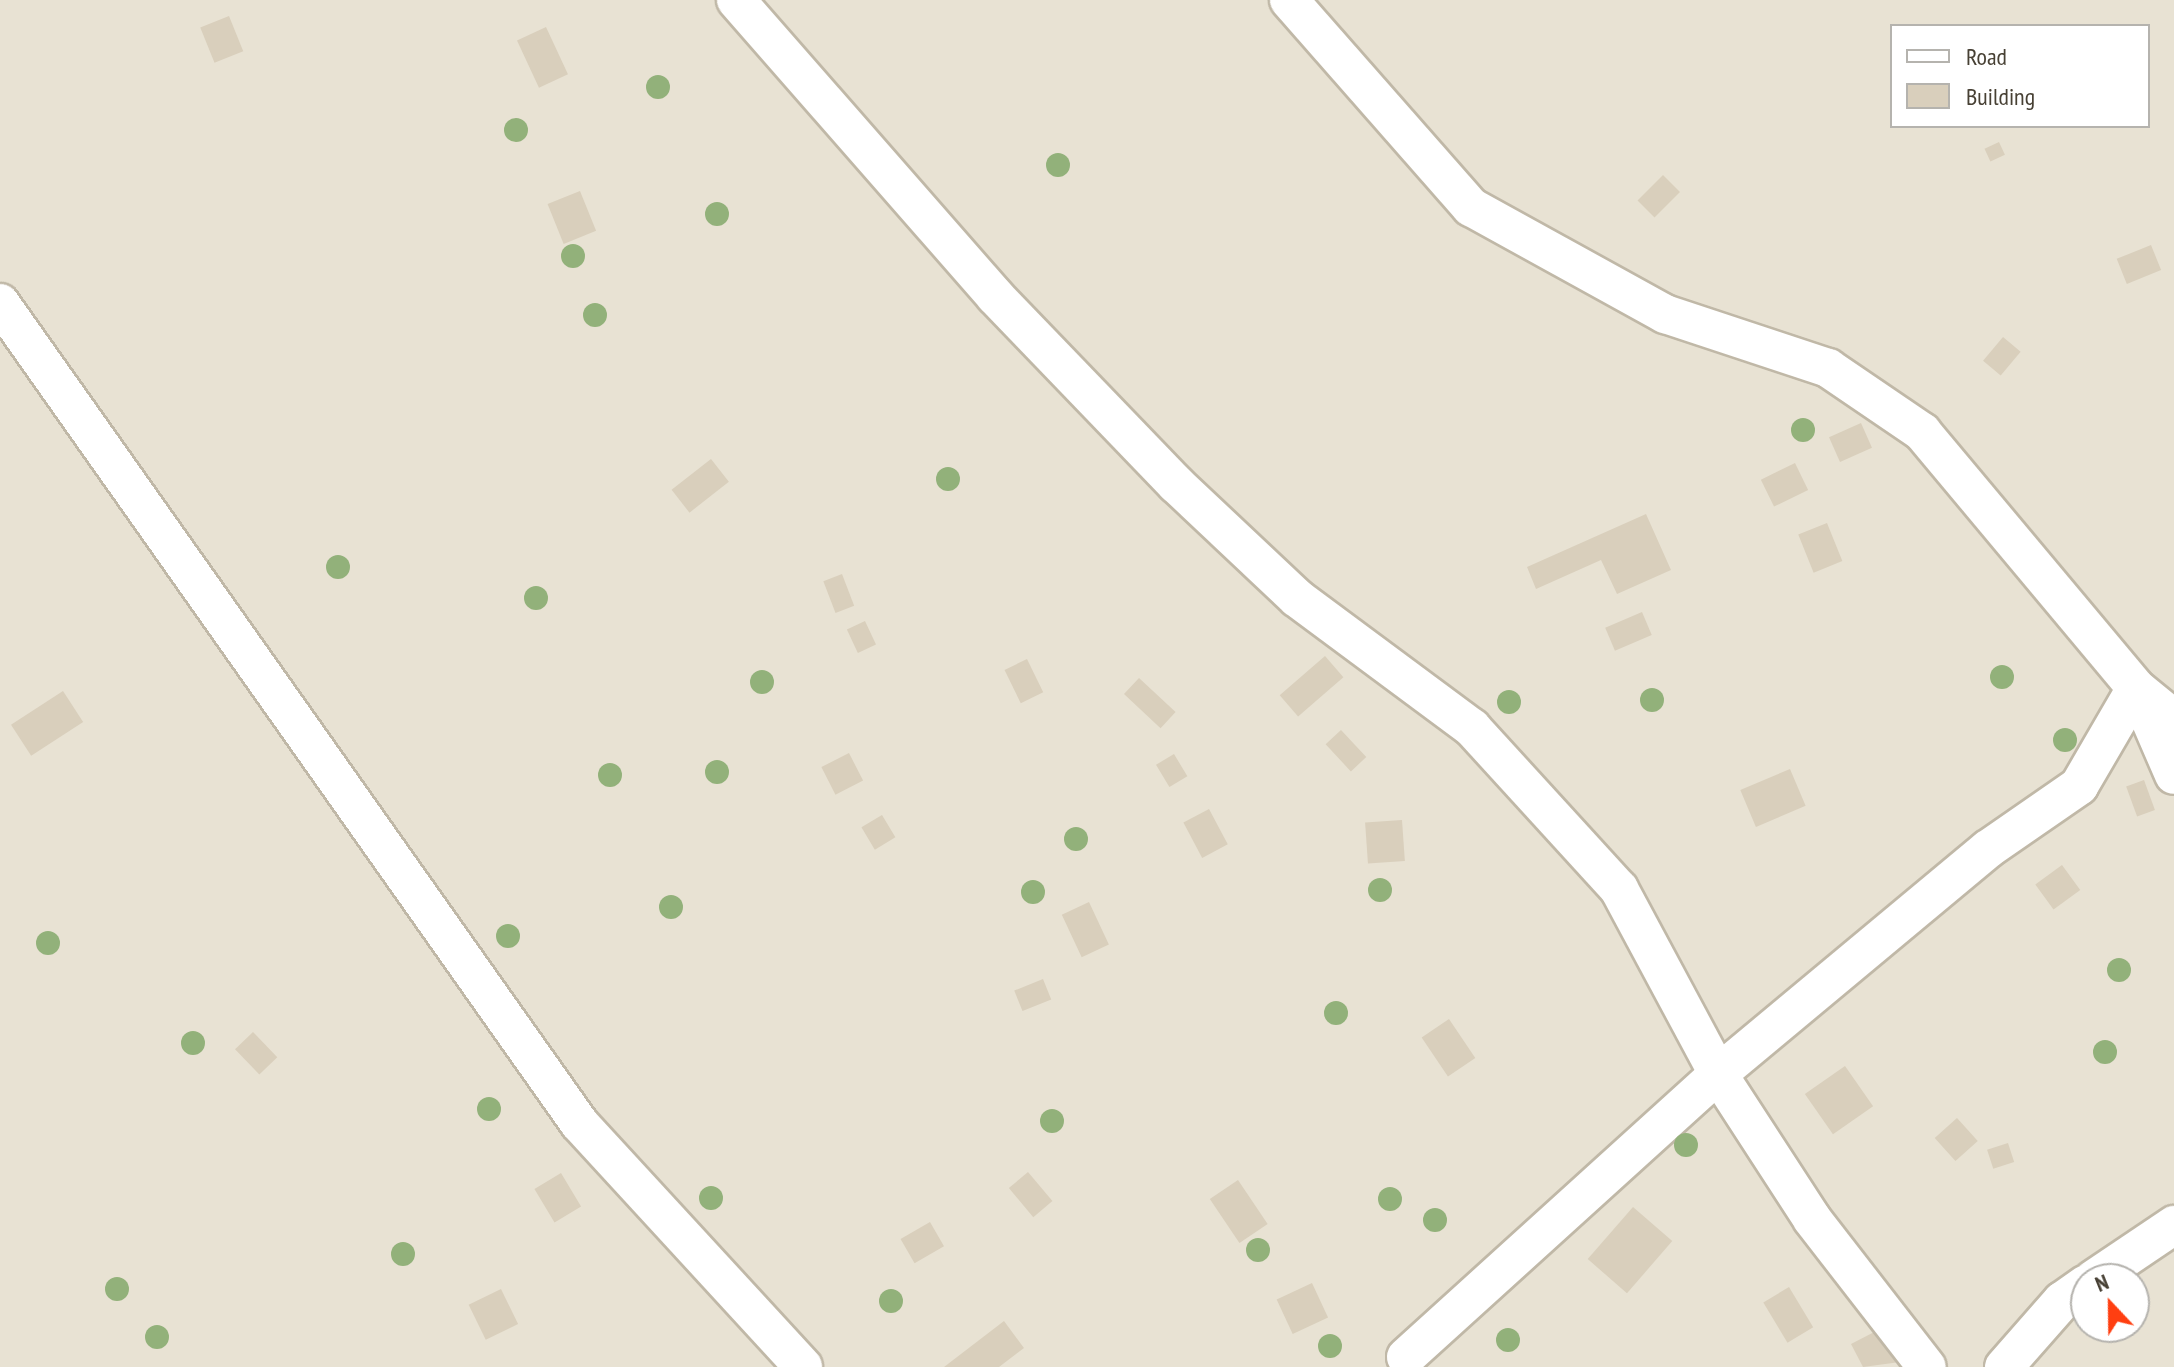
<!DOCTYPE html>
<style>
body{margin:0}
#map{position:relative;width:2174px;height:1367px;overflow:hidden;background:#f4f0e5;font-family:"PT Sans Narrow",sans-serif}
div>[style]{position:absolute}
.residential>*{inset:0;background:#e8e2d3}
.building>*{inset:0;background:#d9cfbc;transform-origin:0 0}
.roads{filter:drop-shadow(2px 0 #c0b8a7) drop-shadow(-2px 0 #c0b8a7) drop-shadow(0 2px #c0b8a7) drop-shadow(0 -2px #c0b8a7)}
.minor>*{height:38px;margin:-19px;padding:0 19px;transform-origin:19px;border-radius:19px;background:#fff}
.trees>*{width:24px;height:24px;margin:-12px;border-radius:50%;background:#92b17a}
span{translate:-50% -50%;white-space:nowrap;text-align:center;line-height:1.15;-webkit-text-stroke:6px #fff;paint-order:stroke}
.legend{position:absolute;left:1890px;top:24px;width:260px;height:104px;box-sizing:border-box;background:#fff;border:2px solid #b5b3ae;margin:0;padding:10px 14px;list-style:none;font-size:24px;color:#474034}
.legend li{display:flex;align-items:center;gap:16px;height:40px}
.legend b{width:40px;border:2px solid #b5b3ae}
.north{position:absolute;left:2070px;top:1263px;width:80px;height:80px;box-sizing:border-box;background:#fff;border:2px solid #b5b3ae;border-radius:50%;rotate:338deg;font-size:22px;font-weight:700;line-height:32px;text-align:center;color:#474034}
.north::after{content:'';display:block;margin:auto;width:28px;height:36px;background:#ff3f11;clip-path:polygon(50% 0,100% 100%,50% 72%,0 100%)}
</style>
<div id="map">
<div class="residential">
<i style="clip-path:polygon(evenodd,0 0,2174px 0,2174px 1367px,0 1367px,0 0,1892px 26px,2148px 26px,2148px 126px,1892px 126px,1892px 26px,0 0,2086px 1279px,2134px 1279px,2134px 1327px,2086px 1327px,2086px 1279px)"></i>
</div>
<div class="building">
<i style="left:229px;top:16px;width:38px;height:31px;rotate:68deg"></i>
<i style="left:546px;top:27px;width:52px;height:32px;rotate:65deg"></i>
<i style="left:1999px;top:142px;width:14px;height:16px;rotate:65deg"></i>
<i style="left:1663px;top:175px;width:24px;height:36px;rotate:45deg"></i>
<i style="left:580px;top:191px;width:43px;height:35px;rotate:68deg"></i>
<i style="left:2151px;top:245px;width:27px;height:37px;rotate:68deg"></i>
<i style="left:2003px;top:337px;width:23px;height:31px;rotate:40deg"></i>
<i style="left:1861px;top:423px;width:27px;height:35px;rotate:66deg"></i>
<i style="left:711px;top:459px;width:29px;height:50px;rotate:52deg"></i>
<i style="left:1795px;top:463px;width:30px;height:38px;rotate:64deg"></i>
<i style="clip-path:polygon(1646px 514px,1671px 570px,1617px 594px,1601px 560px,1536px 589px,1527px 567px)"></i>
<i style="left:1827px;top:523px;width:41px;height:31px;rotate:68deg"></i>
<i style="left:842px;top:574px;width:34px;height:20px;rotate:69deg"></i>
<i style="left:1642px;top:612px;width:25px;height:40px;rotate:67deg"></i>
<i style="left:865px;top:621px;width:26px;height:20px;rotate:65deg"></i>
<i style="left:1325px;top:656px;width:28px;height:60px;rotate:49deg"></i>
<i style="left:1027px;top:659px;width:37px;height:25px;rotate:64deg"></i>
<i style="left:1139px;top:678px;width:50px;height:22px;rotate:43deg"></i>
<i style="left:63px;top:691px;width:37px;height:62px;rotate:57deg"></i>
<i style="left:1341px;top:730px;width:37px;height:21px;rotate:47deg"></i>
<i style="left:849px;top:753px;width:31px;height:31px;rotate:63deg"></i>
<i style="left:1174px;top:754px;width:26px;height:21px;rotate:59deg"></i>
<i style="left:1790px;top:769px;width:40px;height:54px;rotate:67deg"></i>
<i style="left:2144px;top:780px;width:32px;height:19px;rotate:70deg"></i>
<i style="left:1209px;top:809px;width:40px;height:29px;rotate:62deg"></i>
<i style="left:882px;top:815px;width:26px;height:24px;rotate:59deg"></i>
<i style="left:1402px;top:820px;width:41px;height:37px;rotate:86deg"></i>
<i style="left:2062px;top:865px;width:31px;height:33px;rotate:54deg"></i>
<i style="left:1089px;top:902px;width:47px;height:30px;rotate:65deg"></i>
<i style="left:1043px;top:979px;width:22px;height:31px;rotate:68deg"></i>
<i style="left:1449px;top:1019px;width:47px;height:33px;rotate:56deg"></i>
<i style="left:253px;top:1032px;width:35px;height:25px;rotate:46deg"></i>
<i style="left:1845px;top:1066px;width:49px;height:49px;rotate:55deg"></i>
<i style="left:1957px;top:1118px;width:31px;height:30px;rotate:48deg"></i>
<i style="left:2008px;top:1143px;width:20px;height:22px;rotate:72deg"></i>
<i style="left:1028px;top:1172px;width:38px;height:25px;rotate:50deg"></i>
<i style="left:561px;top:1173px;width:39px;height:31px;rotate:59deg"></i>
<i style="left:1238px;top:1180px;width:53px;height:34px;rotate:56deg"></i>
<i style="left:1633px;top:1207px;width:52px;height:69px;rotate:41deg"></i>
<i style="left:930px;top:1222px;width:28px;height:34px;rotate:60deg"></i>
<i style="left:1312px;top:1283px;width:38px;height:39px;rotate:65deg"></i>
<i style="left:1789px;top:1287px;width:47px;height:30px;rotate:59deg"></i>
<i style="left:501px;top:1289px;width:39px;height:36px;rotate:64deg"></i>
<i style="clip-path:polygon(1004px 1321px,1024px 1348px,999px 1367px,944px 1367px)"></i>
<i style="clip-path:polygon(1882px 1328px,1900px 1362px,1863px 1367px,1851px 1344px)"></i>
</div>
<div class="roads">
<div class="minor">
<i style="left:736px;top:0;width:393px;rotate:48.8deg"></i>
<i style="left:995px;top:296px;width:261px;rotate:46.1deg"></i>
<i style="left:1176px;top:484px;width:166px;rotate:43.3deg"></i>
<i style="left:1297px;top:598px;width:218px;rotate:36.6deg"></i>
<i style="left:1472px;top:728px;width:218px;rotate:47.6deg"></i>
<i style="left:1619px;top:889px;width:210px;rotate:61.8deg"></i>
<i style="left:1718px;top:1074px;width:173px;rotate:57deg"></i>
<i style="left:1812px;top:1219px;width:187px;rotate:52.2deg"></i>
<i style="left:1289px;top:0;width:276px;rotate:48.7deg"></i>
<i style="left:1471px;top:207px;width:222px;rotate:28.9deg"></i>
<i style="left:1665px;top:314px;width:172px;rotate:18.3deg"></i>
<i style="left:1828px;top:368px;width:114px;rotate:34.2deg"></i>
<i style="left:1922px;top:432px;width:334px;rotate:50.1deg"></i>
<i style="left:2136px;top:688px;width:49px;rotate:39.2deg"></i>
<i style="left:0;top:303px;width:1004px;rotate:54.77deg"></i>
<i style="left:579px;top:1123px;width:331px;rotate:47.4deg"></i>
<i style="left:2139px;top:694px;width:88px;rotate:66.6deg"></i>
<i style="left:2094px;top:1279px;width:97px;rotate:-34deg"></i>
<i style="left:1406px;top:1357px;width:421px;rotate:-42.2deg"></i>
<i style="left:1718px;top:1074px;width:351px;rotate:-39.8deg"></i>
<i style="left:1988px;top:849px;width:111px;rotate:-34.7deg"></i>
<i style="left:2079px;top:786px;width:113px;rotate:-59.8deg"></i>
<i style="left:2004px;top:1367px;width:88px;rotate:-48.7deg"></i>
<i style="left:2062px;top:1301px;width:29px;rotate:-35deg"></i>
</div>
</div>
<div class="trees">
<i style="left:658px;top:87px"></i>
<i style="left:516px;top:130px"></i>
<i style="left:1058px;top:165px"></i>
<i style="left:717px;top:214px"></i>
<i style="left:573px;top:256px"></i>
<i style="left:595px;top:315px"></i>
<i style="left:1803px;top:430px"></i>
<i style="left:948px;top:479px"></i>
<i style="left:338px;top:567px"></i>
<i style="left:536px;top:598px"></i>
<i style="left:2002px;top:677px"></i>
<i style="left:762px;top:682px"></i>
<i style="left:1652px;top:700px"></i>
<i style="left:1509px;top:702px"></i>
<i style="left:2065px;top:740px"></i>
<i style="left:717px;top:772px"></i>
<i style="left:610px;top:775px"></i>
<i style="left:1076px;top:839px"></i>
<i style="left:1380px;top:890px"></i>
<i style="left:1033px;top:892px"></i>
<i style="left:671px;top:907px"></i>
<i style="left:508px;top:936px"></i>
<i style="left:48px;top:943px"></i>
<i style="left:2119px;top:970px"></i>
<i style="left:1336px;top:1013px"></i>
<i style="left:193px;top:1043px"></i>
<i style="left:2105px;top:1052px"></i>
<i style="left:489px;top:1109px"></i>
<i style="left:1052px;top:1121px"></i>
<i style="left:1686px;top:1145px"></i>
<i style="left:711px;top:1198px"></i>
<i style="left:1390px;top:1199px"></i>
<i style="left:1435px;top:1220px"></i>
<i style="left:1258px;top:1250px"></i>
<i style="left:403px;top:1254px"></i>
<i style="left:117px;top:1289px"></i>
<i style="left:891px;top:1301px"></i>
<i style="left:157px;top:1337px"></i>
<i style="left:1508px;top:1340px"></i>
<i style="left:1330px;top:1346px"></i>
</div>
<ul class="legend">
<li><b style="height:10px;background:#fff"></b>Road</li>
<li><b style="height:22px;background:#d9cfbc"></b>Building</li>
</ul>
<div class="north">N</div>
</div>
